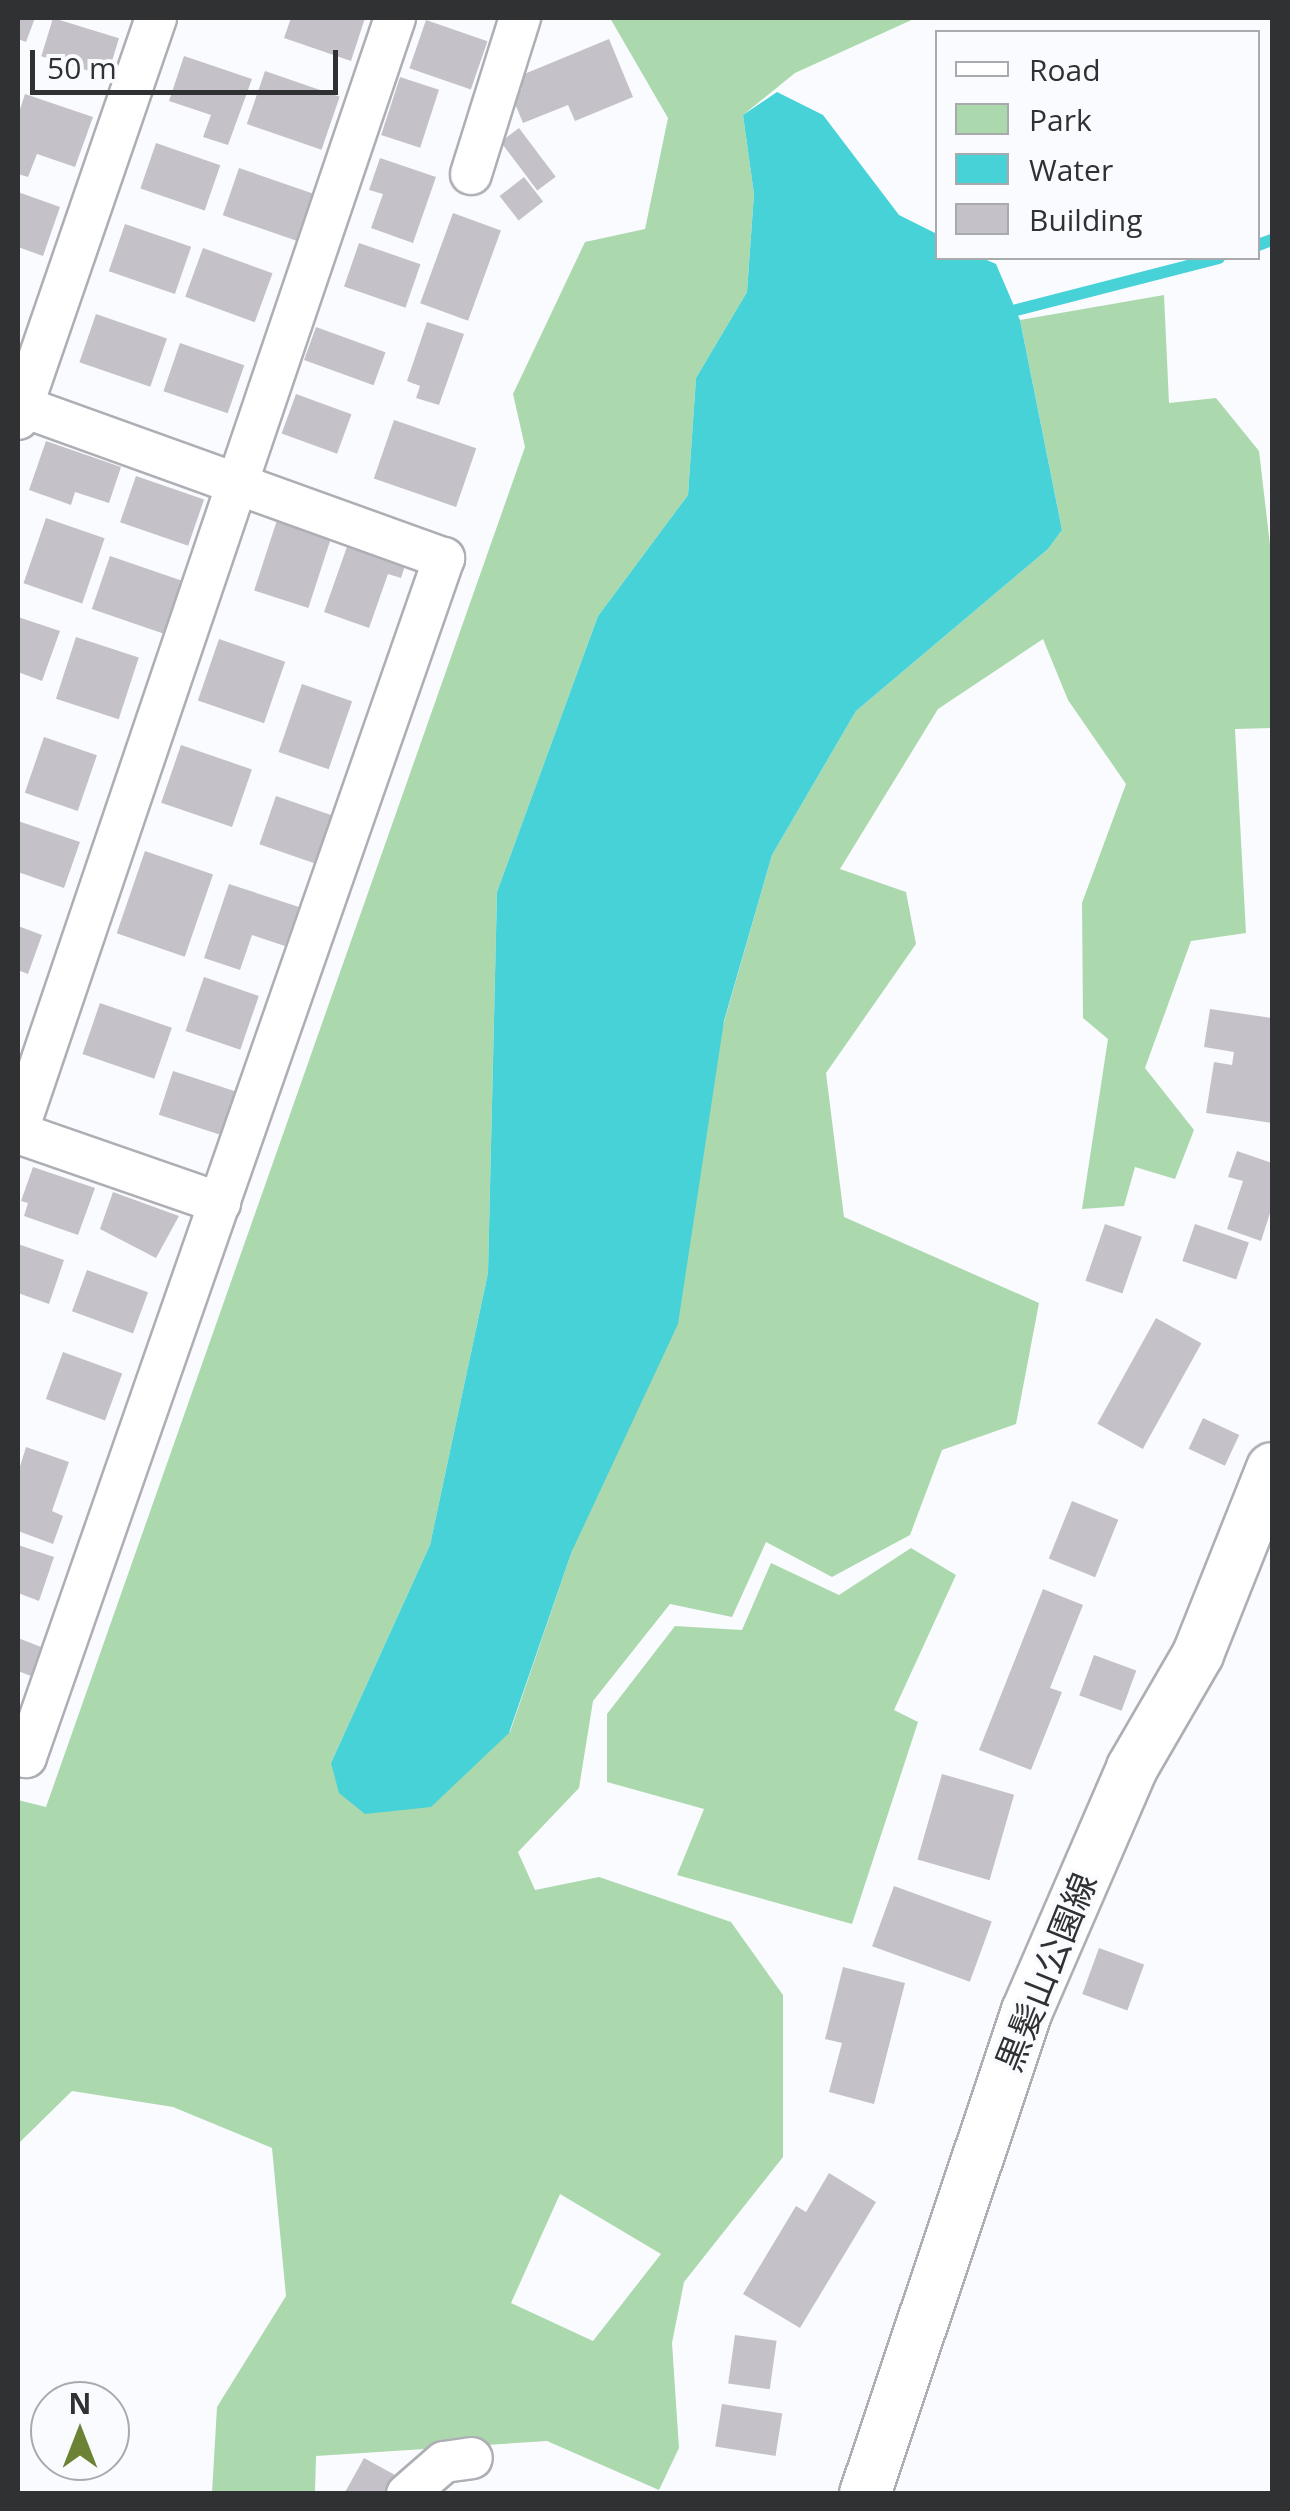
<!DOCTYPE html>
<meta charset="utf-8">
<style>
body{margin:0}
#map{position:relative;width:1290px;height:2511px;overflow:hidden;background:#fafbff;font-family:"Open Sans","Noto Sans JP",sans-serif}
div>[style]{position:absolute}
.green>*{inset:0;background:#abd9ad}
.water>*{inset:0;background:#46d2d7}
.stream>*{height:12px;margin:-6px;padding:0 6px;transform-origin:6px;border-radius:6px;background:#46d2d7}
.building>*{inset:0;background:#c4c2c8;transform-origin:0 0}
.roads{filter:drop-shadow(2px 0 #aeafb5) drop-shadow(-2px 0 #aeafb5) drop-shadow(0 2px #aeafb5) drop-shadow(0 -2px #aeafb5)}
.minor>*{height:40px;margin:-20px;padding:0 20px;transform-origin:20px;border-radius:20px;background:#fff}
.major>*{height:50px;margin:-25px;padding:0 25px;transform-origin:25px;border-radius:25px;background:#fff}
span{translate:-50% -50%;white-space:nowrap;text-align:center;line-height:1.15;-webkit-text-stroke:8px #fafbff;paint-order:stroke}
.street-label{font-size:35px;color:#303133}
.frame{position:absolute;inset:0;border:20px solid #303133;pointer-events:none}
.legend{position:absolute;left:935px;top:30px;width:325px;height:230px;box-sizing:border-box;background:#fafbff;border:2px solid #a9aaad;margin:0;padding:12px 18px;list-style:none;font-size:30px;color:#303133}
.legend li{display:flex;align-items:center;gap:20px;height:50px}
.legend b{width:50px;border:2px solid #a9aaad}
.north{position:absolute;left:30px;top:2381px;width:100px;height:100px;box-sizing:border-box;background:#fafbff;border:2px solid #a9aaad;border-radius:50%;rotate:0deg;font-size:28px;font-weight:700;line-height:40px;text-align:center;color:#303133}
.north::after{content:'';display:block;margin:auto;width:35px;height:45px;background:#6c8335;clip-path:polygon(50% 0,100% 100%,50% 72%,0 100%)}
.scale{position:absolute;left:30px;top:50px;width:308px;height:45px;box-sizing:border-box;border:5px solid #303133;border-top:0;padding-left:12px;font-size:30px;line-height:35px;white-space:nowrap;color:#303133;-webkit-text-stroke:8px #fafbff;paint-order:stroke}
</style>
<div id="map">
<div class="green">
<i style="clip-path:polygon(evenodd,565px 18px,916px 18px,795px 73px,743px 115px,754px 194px,747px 292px,696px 378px,688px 495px,598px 616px,497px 892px,488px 1273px,430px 1545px,331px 1763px,510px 1732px,572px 1551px,772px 855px,856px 711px,1048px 549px,1062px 530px,1020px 320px,1164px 295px,1169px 403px,1216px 398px,1259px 451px,1272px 562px,1272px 728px,1235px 729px,1246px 933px,1191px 941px,1145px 1068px,1194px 1130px,1175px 1179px,1135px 1167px,1124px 1206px,1082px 1209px,1108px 1039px,1083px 1018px,1082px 903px,1126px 784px,1068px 700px,1043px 639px,938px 709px,840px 869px,906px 892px,916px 944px,826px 1073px,844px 1217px,1039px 1303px,1016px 1424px,942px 1450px,910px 1535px,832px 1577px,766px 1542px,732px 1617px,670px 1604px,593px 1701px,579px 1788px,518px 1852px,535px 1890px,599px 1877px,731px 1922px,783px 1995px,783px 2157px,684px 2282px,672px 2343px,679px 2448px,659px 2490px,547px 2441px,316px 2456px,315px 2493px,212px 2493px,217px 2407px,286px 2296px,272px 2148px,173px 2107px,72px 2091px,18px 2144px,18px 1800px,46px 1807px,525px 447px,513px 394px,585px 242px,645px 229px,668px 118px,610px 18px,565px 18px,560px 2194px,661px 2254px,593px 2341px,511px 2303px,560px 2194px)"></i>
<i style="clip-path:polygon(911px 1548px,956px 1575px,894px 1710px,918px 1722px,852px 1924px,677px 1875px,704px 1809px,607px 1782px,607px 1714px,675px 1626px,742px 1630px,771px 1563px,839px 1595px)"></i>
</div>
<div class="water">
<i style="clip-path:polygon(777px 92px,823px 115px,899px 215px,937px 234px,938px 258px,982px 258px,996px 264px,1020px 320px,1062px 530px,1048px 549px,856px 711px,772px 855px,724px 1021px,678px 1324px,572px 1551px,509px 1733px,431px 1807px,365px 1814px,339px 1793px,331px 1763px,430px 1545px,488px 1273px,497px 892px,598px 616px,688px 495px,696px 378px,747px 292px,754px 194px,743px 115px)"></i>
</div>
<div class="stream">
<i style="left:1258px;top:245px;width:15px;rotate:-20deg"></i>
<i style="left:1001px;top:314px;width:225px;rotate:-14.4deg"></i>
</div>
<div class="building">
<i style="clip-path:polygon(18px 18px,35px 18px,26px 42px,18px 39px)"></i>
<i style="left:53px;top:18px;width:69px;height:40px;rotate:17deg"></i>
<i style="clip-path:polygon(291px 18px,365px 18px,351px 61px,284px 38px)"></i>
<i style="left:426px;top:20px;width:65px;height:51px;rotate:19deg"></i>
<i style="clip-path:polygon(609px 39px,633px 97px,575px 121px,568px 105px,523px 123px,511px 94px,522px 89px,517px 77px)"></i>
<i style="clip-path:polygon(184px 56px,252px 79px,228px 145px,203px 137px,211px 115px,169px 101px)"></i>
<i style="left:265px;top:71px;width:79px;height:56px;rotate:19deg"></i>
<i style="left:400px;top:77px;width:41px;height:61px;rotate:18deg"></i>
<i style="clip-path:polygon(25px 94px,93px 117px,75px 167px,37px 154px,28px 177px,18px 174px,18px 115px)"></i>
<i style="left:519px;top:128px;width:61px;height:23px;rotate:53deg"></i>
<i style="left:156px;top:143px;width:68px;height:48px;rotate:19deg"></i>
<i style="clip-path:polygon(380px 158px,436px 177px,413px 243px,371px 228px,383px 194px,369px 190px)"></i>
<i style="left:239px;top:168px;width:78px;height:50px;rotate:19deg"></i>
<i style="left:524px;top:177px;width:31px;height:31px;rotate:52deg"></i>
<i style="clip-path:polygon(18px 192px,60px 207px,43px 256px,18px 247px)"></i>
<i style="left:453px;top:213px;width:51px;height:96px;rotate:20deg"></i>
<i style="left:125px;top:224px;width:70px;height:50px;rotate:19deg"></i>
<i style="left:359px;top:243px;width:65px;height:46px;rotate:19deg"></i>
<i style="left:203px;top:248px;width:74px;height:52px;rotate:20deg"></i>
<i style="left:96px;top:314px;width:75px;height:51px;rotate:19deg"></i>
<i style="clip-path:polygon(427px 322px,464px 334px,439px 405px,416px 398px,420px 386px,407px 381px)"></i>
<i style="left:316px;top:327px;width:74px;height:35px;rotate:20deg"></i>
<i style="left:180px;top:343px;width:68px;height:51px;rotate:19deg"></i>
<i style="left:296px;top:394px;width:59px;height:42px;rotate:20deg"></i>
<i style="left:394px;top:420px;width:87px;height:62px;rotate:19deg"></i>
<i style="clip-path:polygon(46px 441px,121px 467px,109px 503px,75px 492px,71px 505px,29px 490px)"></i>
<i style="left:136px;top:476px;width:72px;height:49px;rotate:19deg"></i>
<i style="left:46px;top:518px;width:62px;height:69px;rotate:19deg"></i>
<i style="left:277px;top:520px;width:57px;height:74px;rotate:18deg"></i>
<i style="clip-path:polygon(349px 541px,407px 560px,401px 578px,388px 574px,369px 628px,324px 612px)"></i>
<i style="left:110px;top:556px;width:77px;height:56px;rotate:19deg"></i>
<i style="clip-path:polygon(18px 617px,60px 631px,42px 681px,18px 672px)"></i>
<i style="left:76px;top:637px;width:66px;height:65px;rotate:18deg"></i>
<i style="left:219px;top:639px;width:70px;height:65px;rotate:19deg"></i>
<i style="left:302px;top:684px;width:53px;height:72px;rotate:19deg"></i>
<i style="left:44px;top:737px;width:56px;height:59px;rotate:19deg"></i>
<i style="left:181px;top:745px;width:75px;height:61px;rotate:19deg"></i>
<i style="left:276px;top:796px;width:65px;height:51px;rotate:19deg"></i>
<i style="clip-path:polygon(18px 821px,80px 842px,64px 888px,18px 872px)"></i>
<i style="left:145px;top:851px;width:72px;height:87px;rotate:19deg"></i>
<i style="clip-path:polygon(229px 884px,299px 907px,285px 946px,252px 935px,240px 970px,204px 958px)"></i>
<i style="clip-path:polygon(18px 926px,42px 935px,28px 974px,18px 970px)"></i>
<i style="left:204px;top:977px;width:58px;height:57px;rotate:19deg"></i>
<i style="left:100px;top:1003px;width:76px;height:54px;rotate:19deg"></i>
<i style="clip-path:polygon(1210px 1009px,1272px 1018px,1272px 1123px,1206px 1113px,1214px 1062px,1232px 1065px,1234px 1052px,1204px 1047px)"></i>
<i style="left:173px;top:1071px;width:71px;height:46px;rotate:18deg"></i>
<i style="clip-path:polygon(1237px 1151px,1272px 1163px,1272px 1207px,1261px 1241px,1227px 1229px,1243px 1181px,1228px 1177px)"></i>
<i style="clip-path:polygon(33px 1167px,95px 1188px,78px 1235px,24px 1216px,28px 1203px,21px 1201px)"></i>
<i style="clip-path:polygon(113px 1192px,179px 1216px,156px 1258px,100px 1229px)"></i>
<i style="left:1105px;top:1224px;width:39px;height:60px;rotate:19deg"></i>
<i style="left:1195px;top:1224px;width:57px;height:39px;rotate:19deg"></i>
<i style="clip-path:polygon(18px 1244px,64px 1260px,49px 1304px,18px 1293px)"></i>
<i style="left:87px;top:1270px;width:65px;height:44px;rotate:20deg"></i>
<i style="left:1156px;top:1318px;width:52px;height:121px;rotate:29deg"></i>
<i style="left:63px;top:1352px;width:63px;height:50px;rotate:20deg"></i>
<i style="left:1203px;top:1418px;width:40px;height:34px;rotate:25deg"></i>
<i style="clip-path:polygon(26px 1447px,69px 1462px,52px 1511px,63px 1516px,53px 1544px,18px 1531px,18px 1473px)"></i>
<i style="left:1072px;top:1501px;width:50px;height:62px;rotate:22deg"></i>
<i style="clip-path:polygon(18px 1545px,54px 1557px,39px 1601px,18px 1593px)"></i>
<i style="clip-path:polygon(1043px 1589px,1083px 1605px,1050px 1688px,1062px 1692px,1031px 1770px,979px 1750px)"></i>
<i style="clip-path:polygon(18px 1638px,41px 1647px,31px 1676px,18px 1671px)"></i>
<i style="left:1094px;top:1655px;width:45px;height:43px;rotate:20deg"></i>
<i style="left:942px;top:1774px;width:75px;height:89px;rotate:16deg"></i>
<i style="left:894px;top:1886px;width:104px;height:64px;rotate:20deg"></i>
<i style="left:1099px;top:1948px;width:48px;height:49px;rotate:20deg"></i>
<i style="clip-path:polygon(843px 1967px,905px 1983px,874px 2104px,829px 2092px,842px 2043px,825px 2039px)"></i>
<i style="clip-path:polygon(829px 2173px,876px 2202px,800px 2328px,743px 2294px,796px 2206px,806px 2212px)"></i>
<i style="left:735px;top:2335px;width:42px;height:49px;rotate:8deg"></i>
<i style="left:722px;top:2404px;width:61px;height:43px;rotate:9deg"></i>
<i style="clip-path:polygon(364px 2458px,395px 2475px,384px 2494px,344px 2494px)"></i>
</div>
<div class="roads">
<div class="minor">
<i style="left:471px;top:174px;width:164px;rotate:-72.6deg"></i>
<i style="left:18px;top:405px;width:453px;rotate:19.8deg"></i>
<i style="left:444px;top:558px;width:1270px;rotate:109.22deg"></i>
<i style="left:26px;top:1757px;width:9px;rotate:-159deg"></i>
<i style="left:18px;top:419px;width:424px;rotate:-71deg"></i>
<i style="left:18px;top:1130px;width:1174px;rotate:-71.27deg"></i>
<i style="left:18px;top:1133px;width:214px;rotate:19.1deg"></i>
<i style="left:407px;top:2494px;width:49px;rotate:-40.9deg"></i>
<i style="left:444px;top:2462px;width:28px;rotate:-8deg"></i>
</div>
<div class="major">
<i style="left:865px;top:2494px;width:509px;rotate:-71.46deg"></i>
<i style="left:1027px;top:2011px;width:265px;rotate:-66.6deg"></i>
<i style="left:1132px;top:1768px;width:132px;rotate:-59.9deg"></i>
<i style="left:1198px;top:1654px;width:200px;rotate:-68.3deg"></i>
</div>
</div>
<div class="street-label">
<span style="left:1046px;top:1972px;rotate:-68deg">黒髪山公園線</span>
</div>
<div class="frame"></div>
<ul class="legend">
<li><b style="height:12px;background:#fff"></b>Road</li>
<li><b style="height:28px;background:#abd9ad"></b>Park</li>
<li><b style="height:28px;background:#46d2d7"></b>Water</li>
<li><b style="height:28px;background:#c4c2c8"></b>Building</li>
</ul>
<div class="north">N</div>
<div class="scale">50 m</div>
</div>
